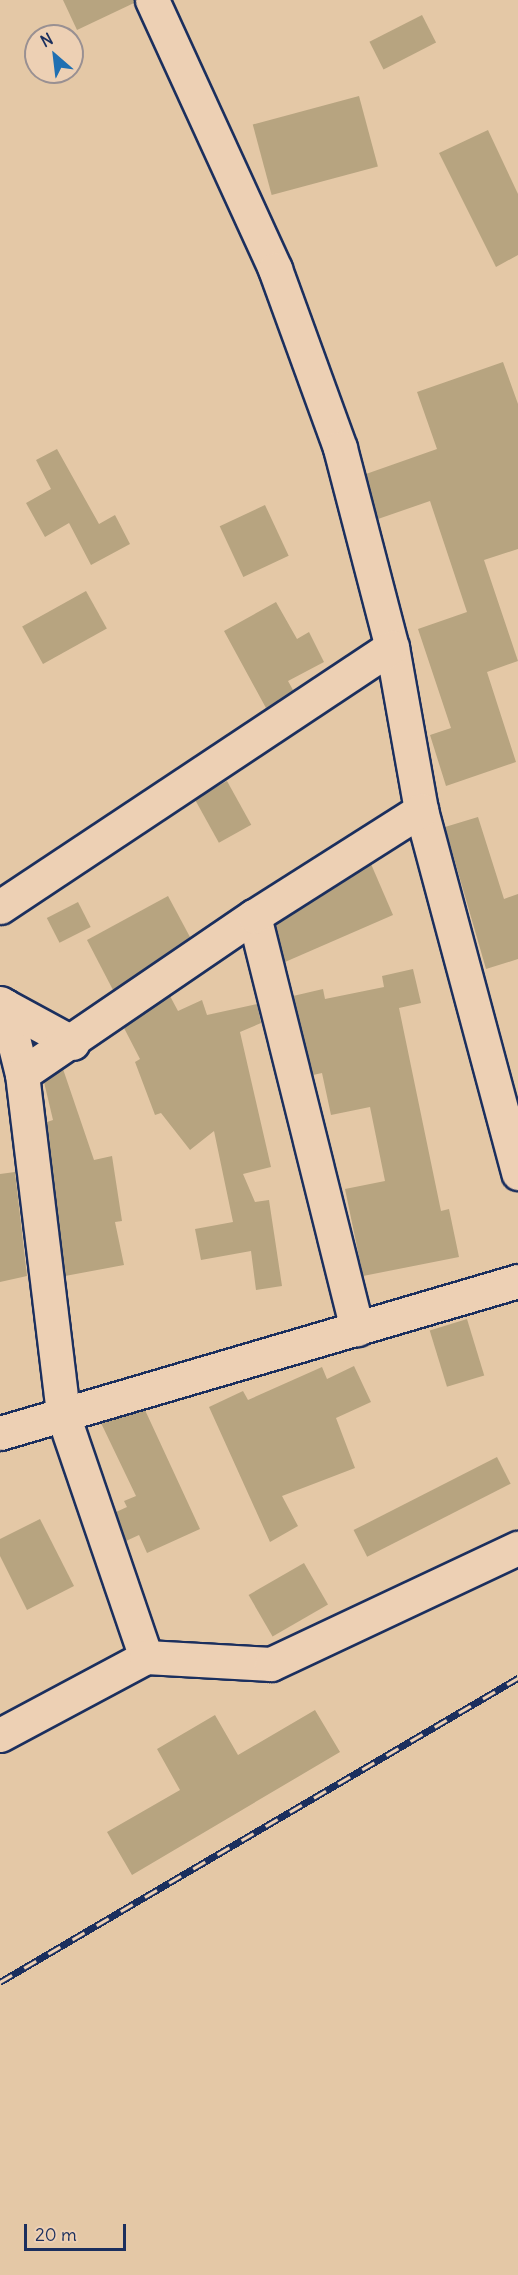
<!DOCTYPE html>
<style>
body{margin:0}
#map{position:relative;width:518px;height:2275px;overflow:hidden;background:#e4c8a6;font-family:Delius,sans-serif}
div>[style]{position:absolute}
.building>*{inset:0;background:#b7a480;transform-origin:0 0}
.roads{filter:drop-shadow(2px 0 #1b2f5e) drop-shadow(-2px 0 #1b2f5e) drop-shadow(0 2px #1b2f5e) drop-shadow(0 -2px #1b2f5e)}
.minor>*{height:33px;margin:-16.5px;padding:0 16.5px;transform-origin:16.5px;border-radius:16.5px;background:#edd0b4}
.rail>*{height:7px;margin-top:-3.5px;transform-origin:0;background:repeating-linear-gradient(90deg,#edd0b4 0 14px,#1b2f5e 0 28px);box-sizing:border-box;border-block:2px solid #1b2f5e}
span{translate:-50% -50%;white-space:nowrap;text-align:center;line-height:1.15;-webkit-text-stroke:5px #edd0b4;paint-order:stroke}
.north{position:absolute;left:24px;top:24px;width:60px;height:60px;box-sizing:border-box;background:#edd0b4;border:2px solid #999092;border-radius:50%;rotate:332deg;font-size:16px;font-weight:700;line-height:24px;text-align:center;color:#1b2f5e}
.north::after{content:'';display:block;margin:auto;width:21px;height:27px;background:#1f6fb2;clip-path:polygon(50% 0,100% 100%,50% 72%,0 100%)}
.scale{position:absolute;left:24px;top:2224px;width:102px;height:27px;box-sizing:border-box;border:3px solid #1b2f5e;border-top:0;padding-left:8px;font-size:18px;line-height:21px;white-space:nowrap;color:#1b2f5e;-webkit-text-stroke:4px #edd0b4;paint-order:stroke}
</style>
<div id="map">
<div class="building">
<i style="clip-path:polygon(63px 0,134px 0,134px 3px,77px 30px)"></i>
<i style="left:422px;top:15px;width:31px;height:59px;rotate:63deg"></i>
<i style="left:359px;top:96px;width:73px;height:110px;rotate:75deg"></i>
<i style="clip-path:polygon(488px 130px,518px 194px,518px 255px,496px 267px,439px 153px)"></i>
<i style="clip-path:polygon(503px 362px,518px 404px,518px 549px,484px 560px,518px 661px,487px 672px,516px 762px,446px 786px,430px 735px,451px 728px,418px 629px,467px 612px,430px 501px,378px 519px,366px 474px,437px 449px,417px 392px)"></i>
<i style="clip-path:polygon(57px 449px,99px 524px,115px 515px,130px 544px,91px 565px,69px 523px,45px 537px,26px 503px,51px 489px,36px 460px)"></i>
<i style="left:265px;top:505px;width:56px;height:50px;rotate:65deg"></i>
<i style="left:86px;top:591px;width:43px;height:73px;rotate:61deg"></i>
<i style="clip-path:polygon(276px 602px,297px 639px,309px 632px,324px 662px,288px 681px,293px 690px,266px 708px,224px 631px)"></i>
<i style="left:227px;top:781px;width:50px;height:37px;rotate:61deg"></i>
<i style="clip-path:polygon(478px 817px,504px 899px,518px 894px,518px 959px,486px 969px,445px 827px)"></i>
<i style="clip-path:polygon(371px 864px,393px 915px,285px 962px,275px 925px)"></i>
<i style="clip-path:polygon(168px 896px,190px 937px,113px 990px,87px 940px)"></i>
<i style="left:78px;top:902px;width:28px;height:35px;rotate:63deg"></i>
<i style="clip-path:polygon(413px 969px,421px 1003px,399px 1008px,441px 1211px,449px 1209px,459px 1257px,363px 1276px,345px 1189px,385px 1181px,370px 1107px,331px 1115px,322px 1073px,313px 1075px,293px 996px,323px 989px,325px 999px,384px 987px,382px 976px)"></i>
<i style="clip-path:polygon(170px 996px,178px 1011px,202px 1000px,207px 1015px,257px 1004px,261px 1023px,240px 1032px,271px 1167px,243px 1174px,255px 1202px,269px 1200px,282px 1286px,256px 1290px,251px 1251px,201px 1260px,195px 1229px,233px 1222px,214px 1131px,190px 1150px,161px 1113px,155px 1115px,135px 1062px,140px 1059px,124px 1028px)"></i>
<i style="clip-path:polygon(63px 1069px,94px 1160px,112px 1156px,122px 1221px,115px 1222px,124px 1265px,65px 1276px,47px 1122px,53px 1120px,44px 1082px)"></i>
<i style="clip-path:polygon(15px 1172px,27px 1276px,0 1282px,0 1174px)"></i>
<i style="left:467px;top:1319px;width:59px;height:39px;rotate:73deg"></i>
<i style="clip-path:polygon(354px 1366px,371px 1402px,336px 1418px,355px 1468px,282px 1496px,298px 1526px,270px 1542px,209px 1407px,243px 1391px,248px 1400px,322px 1367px,327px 1379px)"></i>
<i style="clip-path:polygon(145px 1410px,200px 1529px,147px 1553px,139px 1535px,126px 1541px,116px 1512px,127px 1507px,124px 1501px,136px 1496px,101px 1423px)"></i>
<i style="left:497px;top:1457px;width:30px;height:161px;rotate:63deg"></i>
<i style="clip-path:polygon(40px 1519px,74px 1586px,27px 1610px,0 1556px,0 1539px)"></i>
<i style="left:304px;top:1563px;width:48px;height:64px;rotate:60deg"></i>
<i style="clip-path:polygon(315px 1710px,340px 1752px,132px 1875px,107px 1832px,180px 1790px,157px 1749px,215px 1715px,238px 1755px)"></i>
</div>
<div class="roads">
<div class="minor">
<i style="left:152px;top:0;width:296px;rotate:65.4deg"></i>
<i style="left:275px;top:269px;width:190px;rotate:70deg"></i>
<i style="left:340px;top:448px;width:206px;rotate:75.4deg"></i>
<i style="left:392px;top:647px;width:166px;rotate:79.9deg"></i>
<i style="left:421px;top:810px;width:376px;rotate:75deg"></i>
<i style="left:0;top:907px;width:470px;rotate:-33.6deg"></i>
<i style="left:254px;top:916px;width:426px;rotate:76deg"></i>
<i style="left:0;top:1003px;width:6px;rotate:31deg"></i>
<i style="left:5px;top:1006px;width:70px;rotate:76deg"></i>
<i style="left:22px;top:1074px;width:343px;rotate:83.1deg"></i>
<i style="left:63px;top:1415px;width:256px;rotate:71.1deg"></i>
<i style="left:5px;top:1006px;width:77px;rotate:28.6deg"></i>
<i style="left:22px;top:1074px;width:281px;rotate:-34.3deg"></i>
<i style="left:254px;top:916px;width:198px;rotate:-32.4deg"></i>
<i style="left:0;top:1433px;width:540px;rotate:-16.35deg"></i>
<i style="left:0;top:1735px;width:166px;rotate:-28.1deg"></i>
<i style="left:146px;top:1657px;width:125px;rotate:3.2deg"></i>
<i style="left:271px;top:1664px;width:273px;rotate:-25.2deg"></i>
</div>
</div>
<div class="rail">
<i style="left:0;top:1982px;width:601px;rotate:-30.41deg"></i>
</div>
<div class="north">N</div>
<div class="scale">20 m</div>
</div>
